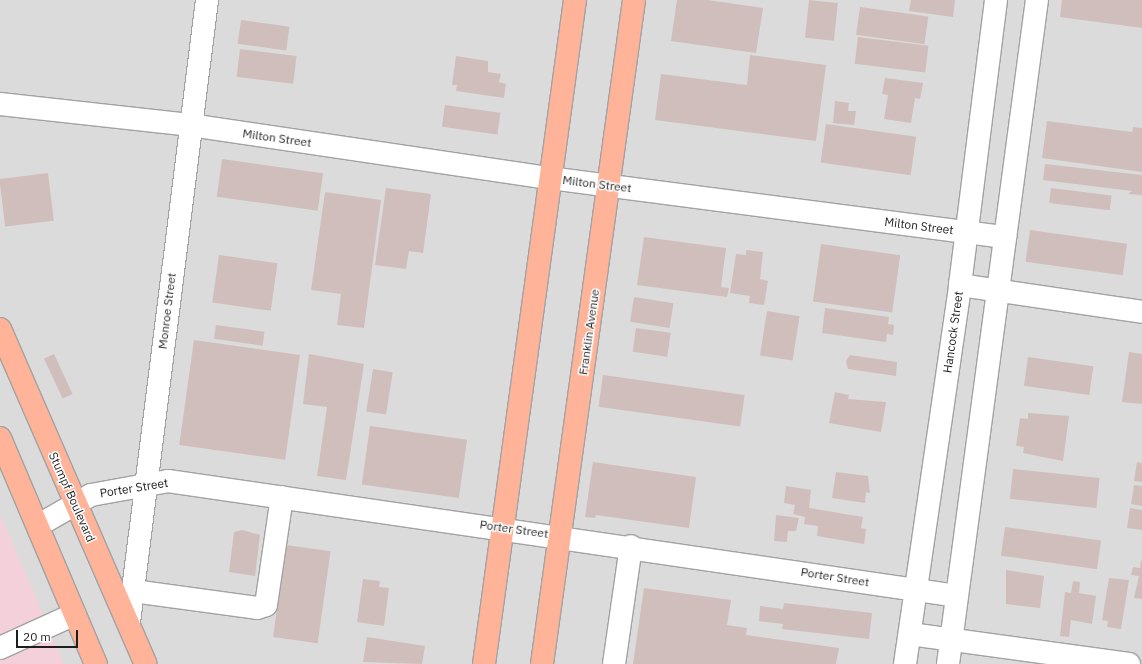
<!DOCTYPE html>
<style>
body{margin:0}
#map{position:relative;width:1142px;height:664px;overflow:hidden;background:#f0e7e3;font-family:"IBM Plex Sans",sans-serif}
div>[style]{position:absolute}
.residential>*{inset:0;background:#dcdbdb}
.commercial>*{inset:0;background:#f3d0da}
.building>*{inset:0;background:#d0bebc;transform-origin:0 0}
.roads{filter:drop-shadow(1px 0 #a2a2a2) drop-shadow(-1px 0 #a2a2a2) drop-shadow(0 1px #a2a2a2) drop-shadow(0 -1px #a2a2a2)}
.minor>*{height:22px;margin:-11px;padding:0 11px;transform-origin:11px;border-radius:11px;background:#fff}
.major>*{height:22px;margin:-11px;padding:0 11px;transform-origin:11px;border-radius:11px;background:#ffb399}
span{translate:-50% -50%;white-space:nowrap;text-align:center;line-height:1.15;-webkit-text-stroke:3px #fff;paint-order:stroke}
.street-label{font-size:12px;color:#1e1e1e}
.scale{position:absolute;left:16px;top:630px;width:62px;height:18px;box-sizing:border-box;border:2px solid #1e1e1e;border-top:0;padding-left:5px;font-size:12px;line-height:14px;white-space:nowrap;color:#1e1e1e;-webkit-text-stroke:3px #fff;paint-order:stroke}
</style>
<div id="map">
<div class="residential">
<i style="clip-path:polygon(0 0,1142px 0,1142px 664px,61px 664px,0 519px)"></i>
</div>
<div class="commercial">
<i style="clip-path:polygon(0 514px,64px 664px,0 664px)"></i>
</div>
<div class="building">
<i style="clip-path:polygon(677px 0,708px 0,763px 8px,756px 53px,671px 41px)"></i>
<i style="left:809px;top:0;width:29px;height:38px;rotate:6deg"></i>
<i style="clip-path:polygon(911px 0,955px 0,953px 17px,909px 11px)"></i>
<i style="clip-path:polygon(1062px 0,1142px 0,1142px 28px,1060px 17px)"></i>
<i style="left:860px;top:7px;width:69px;height:28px;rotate:8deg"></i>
<i style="left:241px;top:20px;width:49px;height:24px;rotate:8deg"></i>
<i style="left:858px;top:37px;width:71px;height:27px;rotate:7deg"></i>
<i style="left:240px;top:49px;width:57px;height:28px;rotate:7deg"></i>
<i style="clip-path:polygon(750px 55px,826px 65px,816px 141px,655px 120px,661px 74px,747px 85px)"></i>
<i style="clip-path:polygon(456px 56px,488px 61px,488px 72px,501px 74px,499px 82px,506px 84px,504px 98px,456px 91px,457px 85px,452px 85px)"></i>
<i style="clip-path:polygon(885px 78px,923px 83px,920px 99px,915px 98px,911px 123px,884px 119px,888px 95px,882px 94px)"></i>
<i style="clip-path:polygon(835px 101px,849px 103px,848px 111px,856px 111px,854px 125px,833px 123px)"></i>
<i style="left:445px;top:105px;width:56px;height:22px;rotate:8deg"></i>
<i style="clip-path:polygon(1047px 121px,1132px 132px,1133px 127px,1142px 128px,1142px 172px,1042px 158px)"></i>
<i style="left:826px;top:124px;width:91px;height:39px;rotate:8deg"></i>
<i style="left:222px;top:159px;width:102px;height:38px;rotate:8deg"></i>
<i style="clip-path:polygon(1045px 164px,1142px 175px,1142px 195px,1128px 194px,1132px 191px,1043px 180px)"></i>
<i style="left:48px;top:173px;width:48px;height:49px;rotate:83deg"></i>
<i style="clip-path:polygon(386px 188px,431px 194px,423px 253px,409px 251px,406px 269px,375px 265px)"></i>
<i style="left:1051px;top:188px;width:61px;height:15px;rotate:7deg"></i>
<i style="clip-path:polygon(325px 192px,381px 200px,364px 328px,337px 325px,341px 294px,311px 290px)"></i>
<i style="left:1030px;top:230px;width:98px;height:32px;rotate:8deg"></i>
<i style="clip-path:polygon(644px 237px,726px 248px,721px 287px,729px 288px,727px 297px,637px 285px)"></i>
<i style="left:821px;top:244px;width:80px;height:58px;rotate:8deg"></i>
<i style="clip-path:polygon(746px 250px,763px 252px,760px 279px,768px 281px,764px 305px,749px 303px,750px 296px,730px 293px,736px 254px,746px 255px)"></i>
<i style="left:219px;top:255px;width:59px;height:48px;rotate:8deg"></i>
<i style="left:634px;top:297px;width:40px;height:25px;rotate:9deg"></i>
<i style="clip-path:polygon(825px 308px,889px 317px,888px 324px,894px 325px,893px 335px,887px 334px,886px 342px,822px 333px)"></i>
<i style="left:767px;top:311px;width:33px;height:45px;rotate:9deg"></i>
<i style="left:216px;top:325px;width:49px;height:14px;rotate:8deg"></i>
<i style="left:636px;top:328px;width:35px;height:24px;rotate:8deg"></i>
<i style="left:194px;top:340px;width:107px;height:106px;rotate:8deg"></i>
<i style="clip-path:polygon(1129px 352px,1142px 354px,1142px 404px,1122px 402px)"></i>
<i style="left:54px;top:354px;width:44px;height:11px;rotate:65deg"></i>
<i style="clip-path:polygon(309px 354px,364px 364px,346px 480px,317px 476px,327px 407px,303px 404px)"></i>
<i style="clip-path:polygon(850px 355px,897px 362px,896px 376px,848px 369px,846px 361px)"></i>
<i style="left:1028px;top:357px;width:66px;height:29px;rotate:8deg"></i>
<i style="left:373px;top:369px;width:20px;height:43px;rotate:9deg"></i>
<i style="left:603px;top:375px;width:143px;height:32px;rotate:8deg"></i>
<i style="clip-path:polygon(835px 392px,849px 395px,848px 399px,886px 402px,881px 432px,829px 423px)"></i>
<i style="clip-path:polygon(1028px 413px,1069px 416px,1063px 461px,1023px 453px,1024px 447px,1016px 446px,1020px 418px,1028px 419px)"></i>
<i style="left:370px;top:426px;width:98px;height:59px;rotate:8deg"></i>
<i style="clip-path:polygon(593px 462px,696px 477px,689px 528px,596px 515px,595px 518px,585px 517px)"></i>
<i style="clip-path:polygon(1137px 462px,1142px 463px,1142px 482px,1134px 481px)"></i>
<i style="left:1013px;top:469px;width:87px;height:30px;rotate:6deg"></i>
<i style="clip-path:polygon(836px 472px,868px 476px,870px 493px,866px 492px,865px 503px,832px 498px)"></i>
<i style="clip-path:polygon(1134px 485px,1142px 486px,1142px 506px,1131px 504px)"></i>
<i style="clip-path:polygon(786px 486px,811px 490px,809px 508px,863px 517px,861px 528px,866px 529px,864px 544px,817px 536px,818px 526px,804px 524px,805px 517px,793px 514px,795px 505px,784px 503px)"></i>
<i style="clip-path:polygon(1130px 508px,1142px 510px,1142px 530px,1127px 528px)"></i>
<i style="clip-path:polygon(776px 515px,799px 518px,796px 531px,788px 531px,787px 542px,774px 541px)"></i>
<i style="left:1005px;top:527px;width:97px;height:29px;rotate:8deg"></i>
<i style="clip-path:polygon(242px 530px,260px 535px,255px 576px,229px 572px,234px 532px)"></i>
<i style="left:286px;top:545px;width:45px;height:93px;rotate:8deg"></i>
<i style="clip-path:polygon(1141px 561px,1142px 561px,1142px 599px,1134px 598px,1139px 576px,1131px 575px,1133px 567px,1140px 568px)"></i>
<i style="clip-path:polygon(1006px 570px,1044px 576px,1040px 608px,1006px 604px)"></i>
<i style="clip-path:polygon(1109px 578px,1129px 580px,1121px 629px,1107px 627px,1108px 621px,1102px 620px)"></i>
<i style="clip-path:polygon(363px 579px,380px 581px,379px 587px,389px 588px,384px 626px,357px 622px)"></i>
<i style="clip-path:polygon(1073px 581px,1080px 582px,1079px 593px,1096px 596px,1092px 624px,1071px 620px,1069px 637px,1060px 636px,1065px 592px,1071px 593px)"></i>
<i style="clip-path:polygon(644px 588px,731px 600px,727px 625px,747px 628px,746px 635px,839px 648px,836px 664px,633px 664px)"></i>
<i style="clip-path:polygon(784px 603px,872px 613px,869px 639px,782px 629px,783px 624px,759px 621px,760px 606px,783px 609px)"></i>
<i style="clip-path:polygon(367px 637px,425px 646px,422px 664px,363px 662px)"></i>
</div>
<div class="roads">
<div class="minor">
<i style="left:0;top:104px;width:191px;rotate:6.3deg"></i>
<i style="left:190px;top:125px;width:364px;rotate:8.4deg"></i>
<i style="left:550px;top:178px;width:459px;rotate:7.4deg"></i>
<i style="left:960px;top:285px;width:184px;rotate:8.4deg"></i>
<i style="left:39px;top:525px;width:60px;rotate:-30deg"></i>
<i style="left:91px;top:495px;width:78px;rotate:-10.3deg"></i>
<i style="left:168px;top:481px;width:797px;rotate:8.29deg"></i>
<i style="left:133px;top:591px;width:125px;rotate:7.8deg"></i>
<i style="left:257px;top:608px;width:9px;rotate:-18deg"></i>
<i style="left:266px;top:605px;width:109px;rotate:-81.6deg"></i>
<i style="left:129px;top:622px;width:627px;rotate:-82.85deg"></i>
<i style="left:910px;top:634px;width:221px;rotate:7.8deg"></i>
<i style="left:0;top:648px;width:82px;rotate:-24.4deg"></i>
<i style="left:614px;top:664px;width:119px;rotate:-81.8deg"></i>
<i style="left:905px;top:664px;width:383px;rotate:-81.7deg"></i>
<i style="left:960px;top:285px;width:287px;rotate:-82.8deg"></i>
<i style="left:948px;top:664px;width:670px;rotate:-82.37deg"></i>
</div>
<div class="major">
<i style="left:0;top:329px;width:365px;rotate:66.5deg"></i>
<i style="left:0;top:438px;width:246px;rotate:67deg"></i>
<i style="left:484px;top:664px;width:670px;rotate:-82.2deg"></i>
<i style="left:542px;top:664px;width:670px;rotate:-82.11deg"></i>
</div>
</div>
<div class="street-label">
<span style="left:277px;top:138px;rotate:8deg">Milton Street</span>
<span style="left:597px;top:184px;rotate:7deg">Milton Street</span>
<span style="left:919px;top:226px;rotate:7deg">Milton Street</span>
<span style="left:167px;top:311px;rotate:-83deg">Monroe Street</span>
<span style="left:589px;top:332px;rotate:-82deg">Franklin Avenue</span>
<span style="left:953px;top:332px;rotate:-82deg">Hancock Street</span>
<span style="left:134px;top:488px;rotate:-9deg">Porter Street</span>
<span style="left:72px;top:497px;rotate:66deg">Stumpf Boulevard</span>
<span style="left:514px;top:529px;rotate:8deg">Porter Street</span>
<span style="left:835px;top:577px;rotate:9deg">Porter Street</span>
</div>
<div class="scale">20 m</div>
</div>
